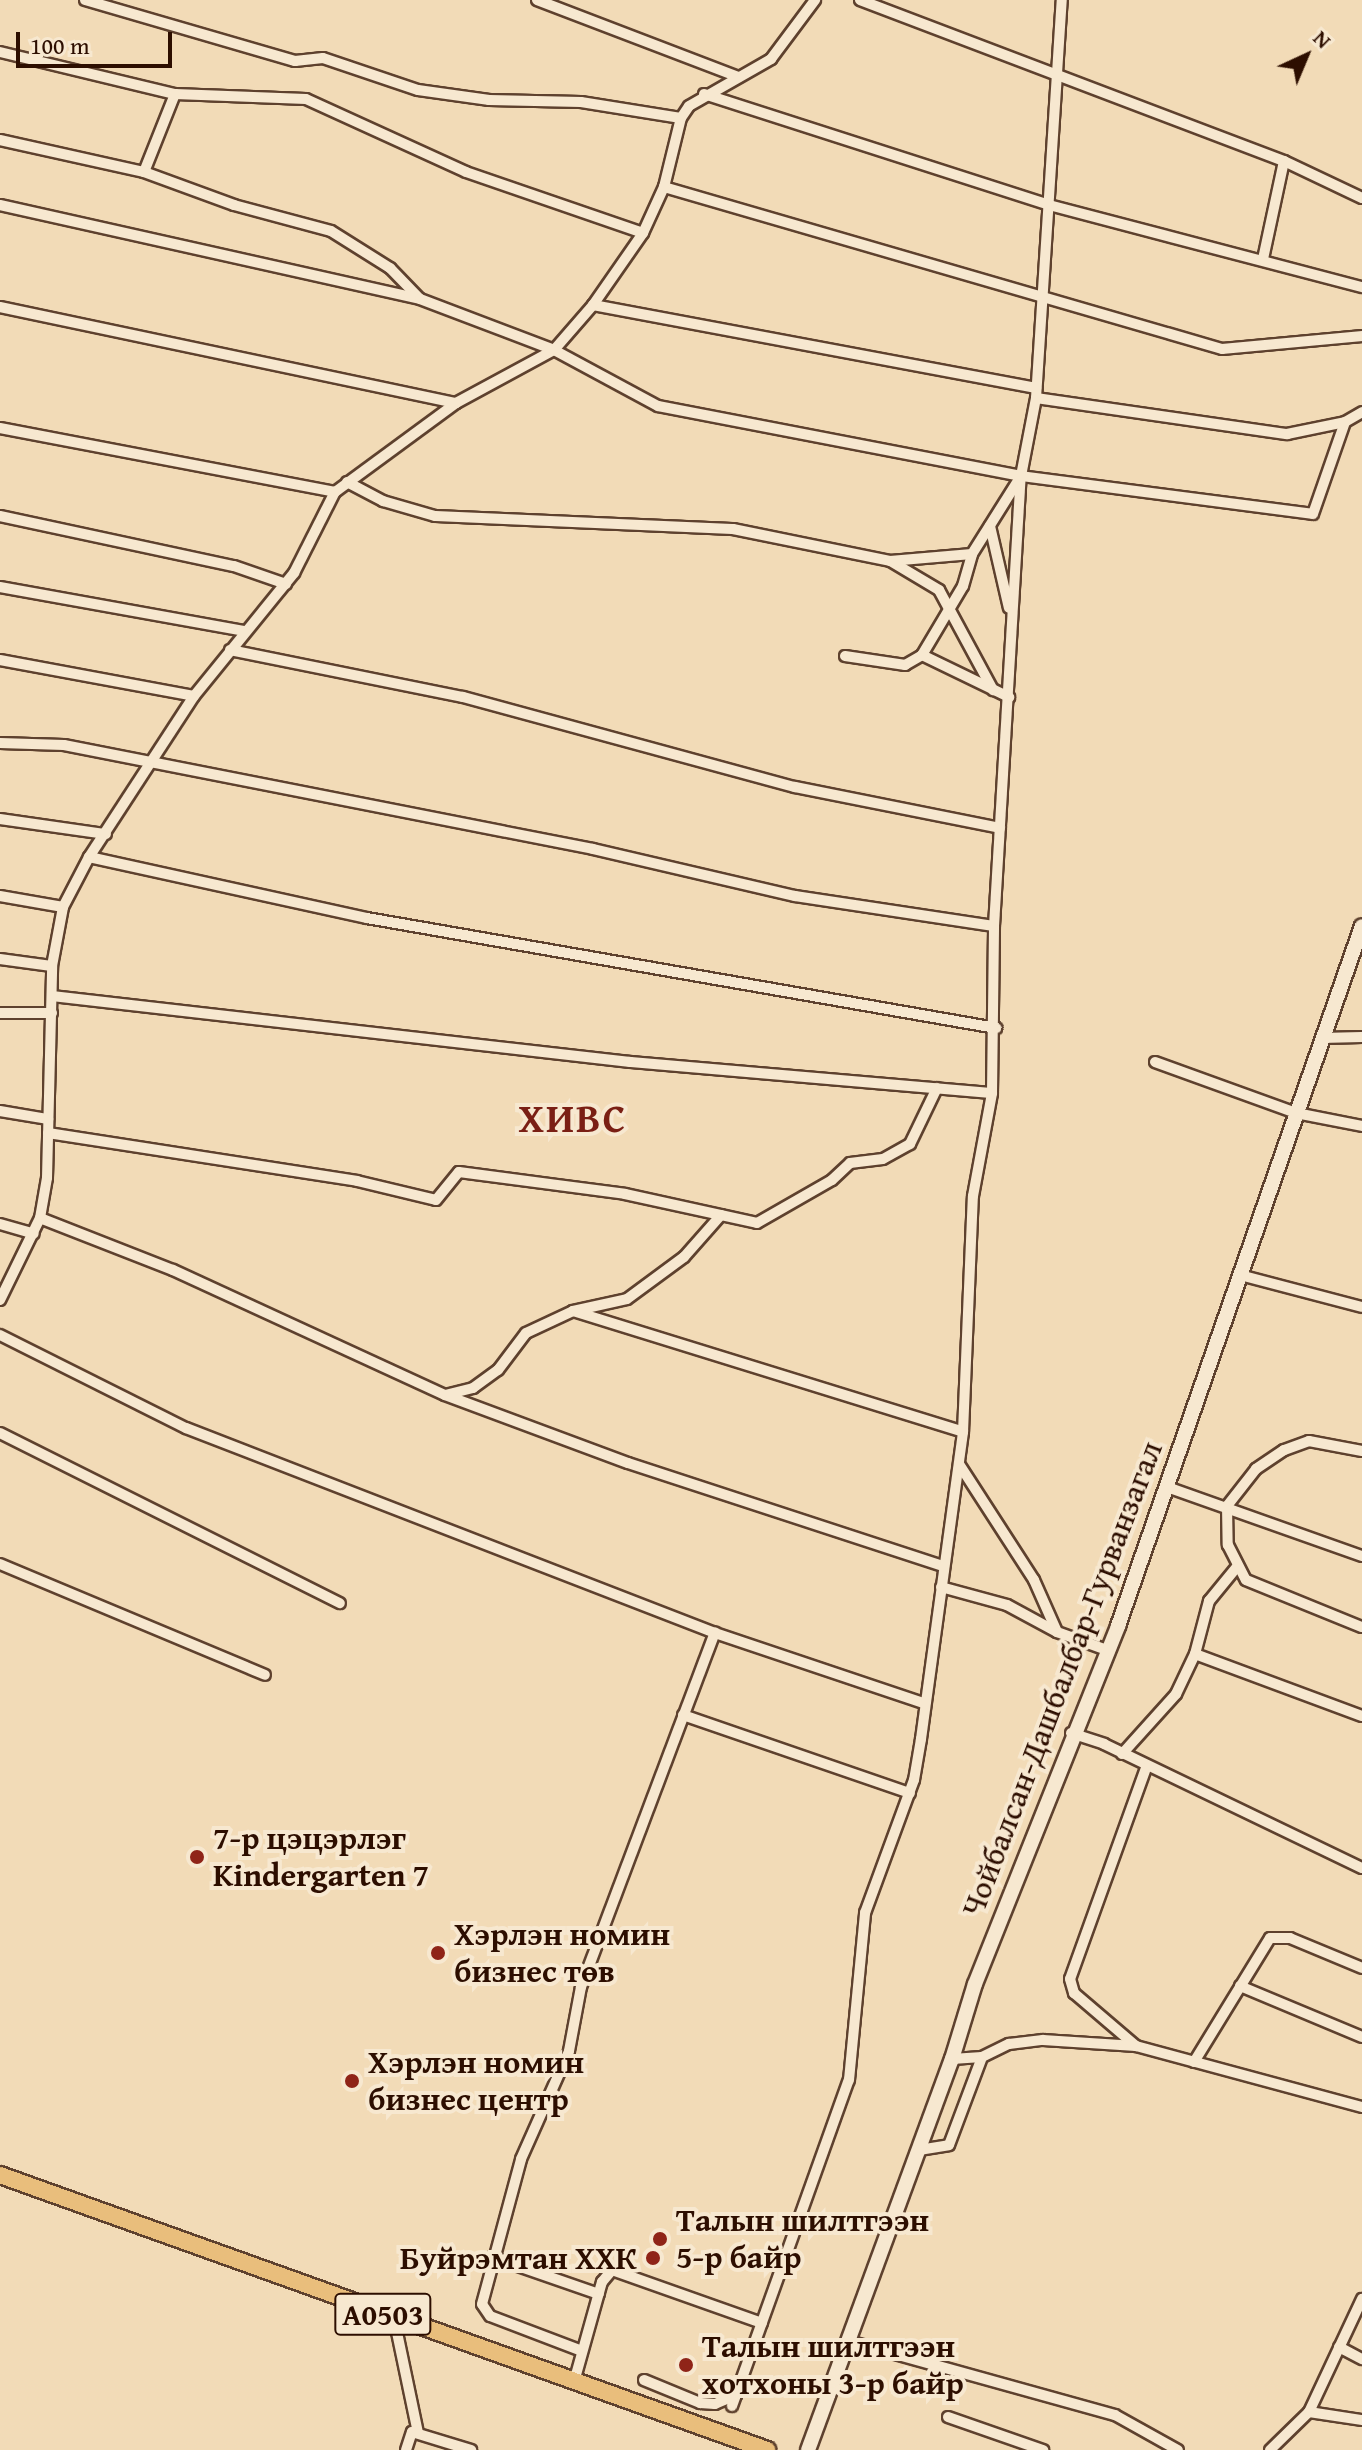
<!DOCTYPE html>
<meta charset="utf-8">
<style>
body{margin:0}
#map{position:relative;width:1362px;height:2450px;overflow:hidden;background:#f2dbb7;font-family:"Gentium Book Plus",serif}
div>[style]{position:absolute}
.roads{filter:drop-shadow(2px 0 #5e412e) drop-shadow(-2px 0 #5e412e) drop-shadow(0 2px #5e412e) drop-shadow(0 -2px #5e412e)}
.street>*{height:10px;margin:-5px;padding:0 5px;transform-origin:5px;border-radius:5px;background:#f7e8d0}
.secondary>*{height:14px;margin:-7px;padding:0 7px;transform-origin:7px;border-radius:7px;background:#f7e8d0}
.primary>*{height:16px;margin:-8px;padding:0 8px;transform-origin:8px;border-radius:8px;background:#e9be7c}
.dots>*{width:22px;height:22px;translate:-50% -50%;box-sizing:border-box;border:4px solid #f7e8d0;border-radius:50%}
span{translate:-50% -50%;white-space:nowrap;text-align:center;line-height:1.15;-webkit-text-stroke:8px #f7e8d0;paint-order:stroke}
.shield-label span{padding:2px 6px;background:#f7e8d0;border:2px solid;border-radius:6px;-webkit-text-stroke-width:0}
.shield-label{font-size:30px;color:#2d0e00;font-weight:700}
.street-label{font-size:32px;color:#2d0e00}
.poi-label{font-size:32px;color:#2d0e00;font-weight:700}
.left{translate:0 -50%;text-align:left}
.right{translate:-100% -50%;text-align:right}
.district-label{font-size:40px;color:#7a1f14;font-weight:700;letter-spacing:2px}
.north{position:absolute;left:1266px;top:16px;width:80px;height:80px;-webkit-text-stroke:6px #f7e8d0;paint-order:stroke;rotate:44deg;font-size:22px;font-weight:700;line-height:32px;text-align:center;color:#2d0e00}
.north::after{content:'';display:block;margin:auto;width:28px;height:36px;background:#2d0e00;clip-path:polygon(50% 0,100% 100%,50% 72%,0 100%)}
.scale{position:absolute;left:16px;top:32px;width:156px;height:36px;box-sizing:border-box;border:4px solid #2d0e00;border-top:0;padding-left:10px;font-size:24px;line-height:28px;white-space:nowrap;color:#2d0e00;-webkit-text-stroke:6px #f7e8d0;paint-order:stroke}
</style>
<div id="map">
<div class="roads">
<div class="street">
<i style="left:85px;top:0;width:219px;rotate:16.2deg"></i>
<i style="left:295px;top:61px;width:28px;rotate:-6deg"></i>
<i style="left:323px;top:58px;width:100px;rotate:18.6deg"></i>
<i style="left:418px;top:90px;width:72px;rotate:8deg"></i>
<i style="left:489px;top:100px;width:92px;rotate:1.2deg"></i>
<i style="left:581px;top:102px;width:101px;rotate:9.1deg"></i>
<i style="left:537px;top:0;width:216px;rotate:20.9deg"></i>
<i style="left:860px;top:0;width:454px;rotate:20.8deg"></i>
<i style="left:1284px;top:161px;width:86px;rotate:25.4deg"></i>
<i style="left:0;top:52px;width:180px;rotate:13.5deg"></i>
<i style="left:175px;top:94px;width:84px;rotate:111.7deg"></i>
<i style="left:175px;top:94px;width:131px;rotate:2.2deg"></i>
<i style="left:306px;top:99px;width:176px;rotate:24.5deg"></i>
<i style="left:466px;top:172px;width:187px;rotate:19deg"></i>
<i style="left:704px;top:94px;width:362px;rotate:17.8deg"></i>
<i style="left:1049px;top:205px;width:324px;rotate:14.7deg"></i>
<i style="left:0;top:140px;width:148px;rotate:12.5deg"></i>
<i style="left:144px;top:172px;width:96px;rotate:20.1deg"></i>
<i style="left:234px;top:205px;width:100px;rotate:15deg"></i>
<i style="left:331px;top:231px;width:70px;rotate:32.1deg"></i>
<i style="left:390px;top:268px;width:43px;rotate:45.9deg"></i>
<i style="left:664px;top:187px;width:581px;rotate:16.19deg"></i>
<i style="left:1222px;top:349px;width:141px;rotate:-5.3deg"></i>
<i style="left:0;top:205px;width:430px;rotate:12.6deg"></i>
<i style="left:420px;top:299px;width:143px;rotate:20.8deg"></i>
<i style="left:554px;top:350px;width:118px;rotate:28.3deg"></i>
<i style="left:658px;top:406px;width:370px;rotate:10.9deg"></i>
<i style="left:1021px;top:476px;width:294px;rotate:7.4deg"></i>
<i style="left:1313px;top:514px;width:97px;rotate:-70.8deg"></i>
<i style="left:1263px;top:259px;width:100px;rotate:-77.9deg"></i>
<i style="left:593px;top:305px;width:451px;rotate:10.6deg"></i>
<i style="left:0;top:307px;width:466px;rotate:11.9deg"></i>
<i style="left:1036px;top:398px;width:254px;rotate:8.2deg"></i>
<i style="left:1287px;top:434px;width:59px;rotate:-11.7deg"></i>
<i style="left:1345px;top:422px;width:20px;rotate:-30deg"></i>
<i style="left:0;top:428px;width:341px;rotate:10.8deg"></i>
<i style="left:347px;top:482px;width:41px;rotate:27.8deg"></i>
<i style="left:383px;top:501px;width:54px;rotate:16.1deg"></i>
<i style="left:435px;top:516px;width:298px;rotate:2.5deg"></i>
<i style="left:733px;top:529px;width:160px;rotate:11.5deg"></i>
<i style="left:890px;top:561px;width:82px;rotate:-4.9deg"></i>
<i style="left:0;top:516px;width:239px;rotate:12.1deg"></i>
<i style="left:234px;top:566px;width:55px;rotate:19.1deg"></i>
<i style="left:990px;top:526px;width:84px;rotate:77deg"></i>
<i style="left:892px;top:562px;width:55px;rotate:30.8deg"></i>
<i style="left:939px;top:590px;width:114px;rotate:61.6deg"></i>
<i style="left:0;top:587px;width:249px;rotate:10.2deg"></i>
<i style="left:230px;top:650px;width:238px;rotate:11.4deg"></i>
<i style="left:463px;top:697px;width:344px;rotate:15.2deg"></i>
<i style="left:795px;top:787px;width:209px;rotate:11.3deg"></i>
<i style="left:922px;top:655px;width:97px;rotate:25.8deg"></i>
<i style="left:845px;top:656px;width:61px;rotate:8.5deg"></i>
<i style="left:905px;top:665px;width:20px;rotate:-30deg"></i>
<i style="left:922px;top:655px;width:80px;rotate:-59.3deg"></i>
<i style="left:963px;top:586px;width:33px;rotate:-74deg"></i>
<i style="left:972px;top:554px;width:92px;rotate:-57.9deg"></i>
<i style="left:1021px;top:476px;width:79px;rotate:-79.1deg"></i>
<i style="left:1036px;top:398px;width:399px;rotate:-86.3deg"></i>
<i style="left:0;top:660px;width:197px;rotate:10.5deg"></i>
<i style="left:0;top:743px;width:64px;rotate:1.8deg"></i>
<i style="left:64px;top:745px;width:539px;rotate:11.12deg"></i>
<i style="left:593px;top:849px;width:207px;rotate:13.1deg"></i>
<i style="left:795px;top:896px;width:201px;rotate:8.6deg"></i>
<i style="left:0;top:819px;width:107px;rotate:8.1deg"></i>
<i style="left:89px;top:857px;width:285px;rotate:12.4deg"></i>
<i style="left:367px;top:918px;width:639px;rotate:9.92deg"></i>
<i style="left:0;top:896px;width:64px;rotate:9.9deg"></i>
<i style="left:0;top:959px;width:52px;rotate:7.7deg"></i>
<i style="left:52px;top:996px;width:582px;rotate:6.51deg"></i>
<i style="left:630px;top:1062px;width:363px;rotate:4.9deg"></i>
<i style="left:0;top:1013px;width:52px"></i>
<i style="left:1321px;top:1038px;width:41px;rotate:-1.4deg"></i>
<i style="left:1155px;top:1062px;width:150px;rotate:19.9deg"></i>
<i style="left:1296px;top:1113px;width:67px;rotate:11.1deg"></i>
<i style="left:0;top:1111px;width:49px;rotate:9.5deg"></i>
<i style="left:48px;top:1133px;width:313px;rotate:8.8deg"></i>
<i style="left:357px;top:1181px;width:81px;rotate:13.5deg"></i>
<i style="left:436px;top:1200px;width:36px;rotate:-51deg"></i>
<i style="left:459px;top:1172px;width:167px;rotate:7.5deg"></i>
<i style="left:625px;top:1194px;width:135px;rotate:12.4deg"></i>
<i style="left:757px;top:1223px;width:86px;rotate:-29.8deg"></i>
<i style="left:832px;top:1180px;width:25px;rotate:-43deg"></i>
<i style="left:850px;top:1163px;width:33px;rotate:-7deg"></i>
<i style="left:883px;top:1159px;width:31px;rotate:-29deg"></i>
<i style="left:910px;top:1144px;width:62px;rotate:-64.3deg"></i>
<i style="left:40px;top:1218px;width:143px;rotate:21.4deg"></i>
<i style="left:173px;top:1270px;width:299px;rotate:24.7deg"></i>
<i style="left:445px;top:1395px;width:195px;rotate:20.4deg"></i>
<i style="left:628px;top:1463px;width:332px;rotate:18.1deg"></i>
<i style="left:0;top:1224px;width:35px;rotate:16deg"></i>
<i style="left:1240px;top:1275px;width:126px;rotate:14.7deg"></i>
<i style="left:0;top:1300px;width:91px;rotate:-64deg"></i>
<i style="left:40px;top:1218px;width:41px;rotate:-80.1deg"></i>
<i style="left:47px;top:1178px;width:212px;rotate:-88.6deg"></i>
<i style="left:52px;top:966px;width:60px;rotate:-79.4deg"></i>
<i style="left:63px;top:907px;width:56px;rotate:-62.5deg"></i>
<i style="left:89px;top:857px;width:192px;rotate:-56.9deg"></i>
<i style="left:194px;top:696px;width:159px;rotate:-50.9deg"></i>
<i style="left:294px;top:573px;width:91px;rotate:-63.2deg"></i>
<i style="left:335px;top:492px;width:150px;rotate:-36.3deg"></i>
<i style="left:456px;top:403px;width:111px;rotate:-28.4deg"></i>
<i style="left:554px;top:350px;width:60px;rotate:-49.1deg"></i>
<i style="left:593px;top:305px;width:88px;rotate:-55.2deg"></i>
<i style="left:643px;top:233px;width:51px;rotate:-65.5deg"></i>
<i style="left:664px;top:187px;width:71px;rotate:-76.2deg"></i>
<i style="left:681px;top:118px;width:14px;rotate:-56deg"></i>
<i style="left:689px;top:106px;width:95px;rotate:-29.8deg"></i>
<i style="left:771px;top:59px;width:74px;rotate:-53.3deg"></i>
<i style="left:573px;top:1311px;width:408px;rotate:17.2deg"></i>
<i style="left:0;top:1335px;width:208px;rotate:26.6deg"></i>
<i style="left:186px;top:1428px;width:567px;rotate:21.18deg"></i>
<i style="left:715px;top:1633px;width:219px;rotate:18.6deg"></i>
<i style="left:445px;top:1395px;width:29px;rotate:-14deg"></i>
<i style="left:473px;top:1388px;width:31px;rotate:-36deg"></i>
<i style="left:498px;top:1370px;width:46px;rotate:-52.9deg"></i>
<i style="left:526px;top:1333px;width:52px;rotate:-25.1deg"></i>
<i style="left:573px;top:1311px;width:55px;rotate:-12.5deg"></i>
<i style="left:627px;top:1299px;width:71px;rotate:-36.4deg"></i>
<i style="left:684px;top:1257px;width:56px;rotate:-48.6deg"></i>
<i style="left:0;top:1433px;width:380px;rotate:26.6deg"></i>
<i style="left:1362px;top:1451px;width:54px;rotate:-169.3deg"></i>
<i style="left:1309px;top:1441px;width:27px;rotate:160deg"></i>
<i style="left:1284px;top:1450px;width:34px;rotate:146deg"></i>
<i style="left:1256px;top:1469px;width:47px;rotate:128.1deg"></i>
<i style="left:1227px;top:1506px;width:39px;rotate:89deg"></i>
<i style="left:1228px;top:1545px;width:39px;rotate:63deg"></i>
<i style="left:1246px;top:1580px;width:125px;rotate:22.1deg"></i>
<i style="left:959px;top:1464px;width:138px;rotate:57.1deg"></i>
<i style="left:1034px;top:1580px;width:57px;rotate:66.1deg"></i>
<i style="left:1057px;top:1632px;width:53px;rotate:19.8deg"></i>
<i style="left:1167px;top:1487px;width:207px;rotate:19.5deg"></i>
<i style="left:0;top:1564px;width:287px;rotate:22.7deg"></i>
<i style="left:941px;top:1587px;width:68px;rotate:15.3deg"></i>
<i style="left:1007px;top:1605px;width:57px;rotate:28.4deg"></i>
<i style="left:1195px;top:1654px;width:178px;rotate:20.4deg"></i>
<i style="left:683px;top:1715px;width:240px;rotate:19deg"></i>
<i style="left:1071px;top:1733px;width:35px;rotate:18deg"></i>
<i style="left:1104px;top:1744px;width:286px;rotate:25.7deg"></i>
<i style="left:1122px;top:1754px;width:81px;rotate:-48deg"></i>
<i style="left:1176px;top:1694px;width:44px;rotate:-64.6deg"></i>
<i style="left:1195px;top:1654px;width:55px;rotate:-75.2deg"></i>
<i style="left:1209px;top:1601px;width:43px;rotate:-50.7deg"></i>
<i style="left:1146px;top:1768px;width:224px;rotate:109.8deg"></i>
<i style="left:1070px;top:1979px;width:15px;rotate:74deg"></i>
<i style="left:1074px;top:1993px;width:82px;rotate:40.5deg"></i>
<i style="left:1136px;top:2046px;width:234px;rotate:15.1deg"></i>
<i style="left:1240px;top:1986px;width:132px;rotate:22.7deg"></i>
<i style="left:952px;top:2059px;width:30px;rotate:-4deg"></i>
<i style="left:982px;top:2057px;width:30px;rotate:-26deg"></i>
<i style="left:1009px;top:2044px;width:34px;rotate:-7deg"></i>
<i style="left:1043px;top:2040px;width:93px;rotate:3.7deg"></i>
<i style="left:1194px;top:2062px;width:145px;rotate:-58.5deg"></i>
<i style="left:1270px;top:1938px;width:20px"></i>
<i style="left:1290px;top:1938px;width:78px;rotate:22.6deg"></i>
<i style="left:919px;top:2150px;width:30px;rotate:-9deg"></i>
<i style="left:949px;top:2145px;width:94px;rotate:-69.4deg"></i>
<i style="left:492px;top:2257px;width:113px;rotate:19.1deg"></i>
<i style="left:394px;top:2318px;width:117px;rotate:78.2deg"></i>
<i style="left:848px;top:2341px;width:277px;rotate:15.5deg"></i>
<i style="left:1115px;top:2415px;width:72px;rotate:29.1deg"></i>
<i style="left:1339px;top:2347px;width:26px;rotate:28deg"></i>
<i style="left:582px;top:2351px;width:98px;rotate:-159.2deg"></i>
<i style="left:490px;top:2316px;width:14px;rotate:-124deg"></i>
<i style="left:482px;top:2304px;width:150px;rotate:-74.9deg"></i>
<i style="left:521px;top:2159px;width:118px;rotate:-66deg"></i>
<i style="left:569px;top:2051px;width:65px;rotate:-79.4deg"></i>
<i style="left:581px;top:1987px;width:379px;rotate:-69.3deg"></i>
<i style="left:644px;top:2380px;width:61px;rotate:22.3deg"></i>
<i style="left:700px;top:2403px;width:15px;rotate:4deg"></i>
<i style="left:715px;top:2404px;width:23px;rotate:-23deg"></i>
<i style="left:574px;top:2382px;width:104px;rotate:-74.4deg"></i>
<i style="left:602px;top:2282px;width:16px;rotate:-50deg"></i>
<i style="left:612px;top:2270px;width:159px;rotate:19.5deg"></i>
<i style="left:732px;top:2406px;width:346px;rotate:-70.3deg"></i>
<i style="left:849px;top:2080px;width:168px;rotate:-84.5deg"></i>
<i style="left:865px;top:1913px;width:142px;rotate:-69.8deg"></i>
<i style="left:914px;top:1780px;width:42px;rotate:-80.3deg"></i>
<i style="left:921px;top:1739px;width:310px;rotate:-82.2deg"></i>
<i style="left:963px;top:1432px;width:236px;rotate:-87.6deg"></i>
<i style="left:973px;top:1196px;width:105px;rotate:-79.5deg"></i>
<i style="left:992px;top:1093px;width:167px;rotate:-89.3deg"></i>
<i style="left:994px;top:926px;width:451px;rotate:-86.6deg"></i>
<i style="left:1309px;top:2412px;width:54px;rotate:8.6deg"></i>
<i style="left:948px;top:2417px;width:101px;rotate:19.2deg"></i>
<i style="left:406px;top:2450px;width:19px;rotate:-72deg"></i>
<i style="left:412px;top:2432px;width:62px;rotate:17deg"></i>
<i style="left:1270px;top:2450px;width:54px;rotate:-44.3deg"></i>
<i style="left:1309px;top:2412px;width:125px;rotate:-64.9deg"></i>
</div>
<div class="secondary">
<i style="left:808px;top:2450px;width:417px;rotate:-69.8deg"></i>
<i style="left:952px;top:2059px;width:78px;rotate:-73deg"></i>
<i style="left:975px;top:1984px;width:386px;rotate:-68.2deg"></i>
<i style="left:1118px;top:1626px;width:741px;rotate:-70.78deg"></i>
</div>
<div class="primary">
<i style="left:0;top:2175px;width:815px;rotate:19.72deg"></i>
</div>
</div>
<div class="dots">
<i style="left:197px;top:1857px;background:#8f2418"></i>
<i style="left:438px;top:1953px;background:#8f2418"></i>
<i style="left:352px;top:2081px;background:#8f2418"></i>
<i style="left:660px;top:2239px;background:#8f2418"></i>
<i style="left:653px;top:2258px;background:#8f2418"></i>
<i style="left:686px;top:2365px;background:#8f2418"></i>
</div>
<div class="shield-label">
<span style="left:383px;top:2314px">A0503</span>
</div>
<div class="street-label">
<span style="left:1062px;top:1679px;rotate:-69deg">Чойбалсан-Дашбалбар-Гурванзагал</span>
</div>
<div class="poi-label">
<span class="left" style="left:213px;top:1857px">7-р цэцэрлэг<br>Kindergarten 7</span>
<span class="left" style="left:454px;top:1953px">Хэрлэн номин<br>бизнес төв</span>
<span class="left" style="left:368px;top:2081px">Хэрлэн номин<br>бизнес центр</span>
<span class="left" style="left:676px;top:2239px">Талын шилтгээн<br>5-р байр</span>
<span class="right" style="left:637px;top:2258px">Буйрэмтан ХХК</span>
<span class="left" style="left:702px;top:2365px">Талын шилтгээн<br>хотхоны 3-р байр</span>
</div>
<div class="district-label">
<span style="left:573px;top:1118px">ХИВС</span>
</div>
<div class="north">N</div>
<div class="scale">100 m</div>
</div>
